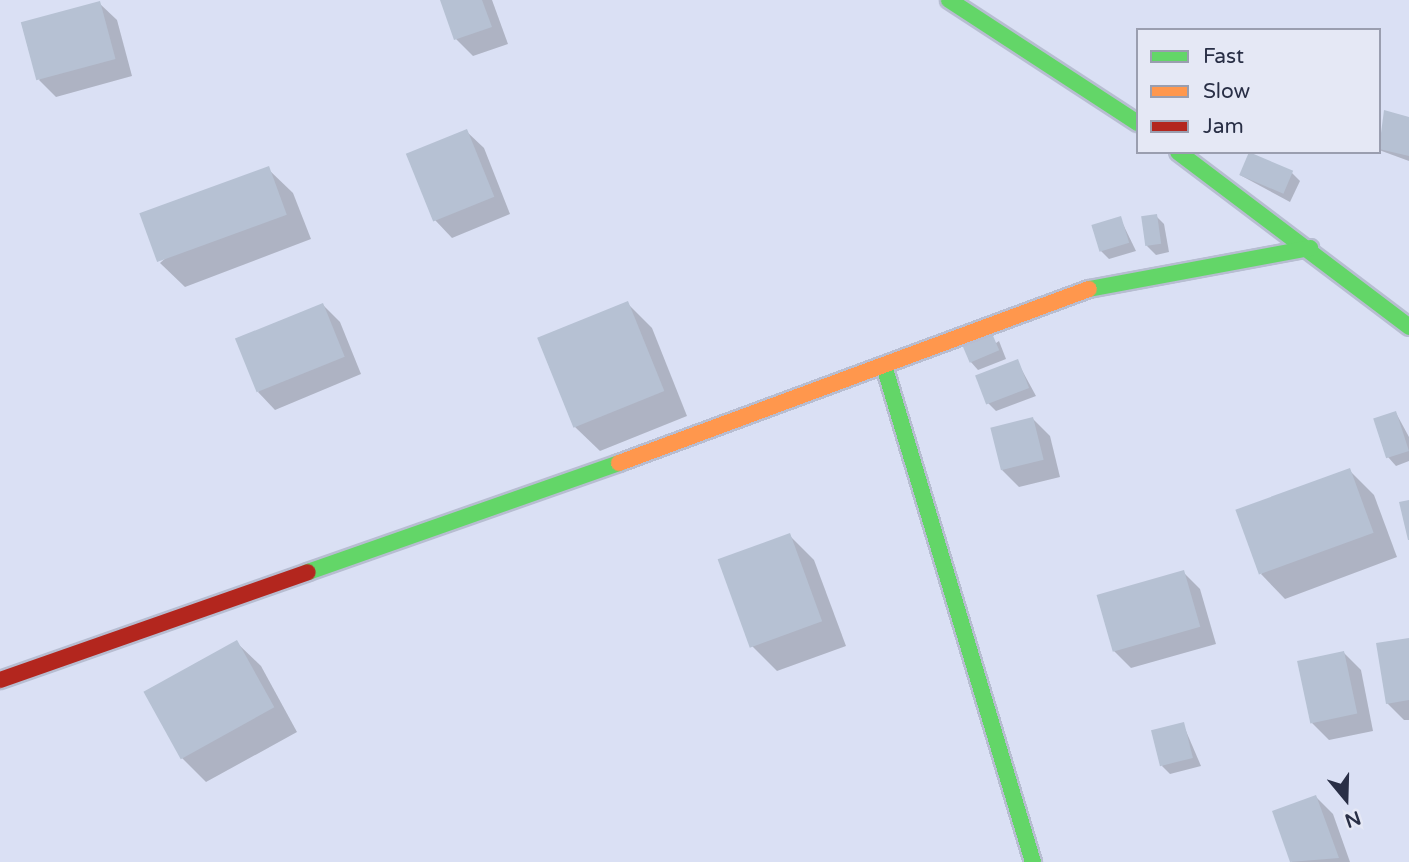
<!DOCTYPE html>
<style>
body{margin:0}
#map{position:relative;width:1409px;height:862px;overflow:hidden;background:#dae0f4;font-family:"Varela Round",sans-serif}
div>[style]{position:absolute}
.shadow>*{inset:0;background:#0003}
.building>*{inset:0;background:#b6c1d3;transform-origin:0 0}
.roads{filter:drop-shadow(2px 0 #b7bdd1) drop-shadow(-2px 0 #b7bdd1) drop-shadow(0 2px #b7bdd1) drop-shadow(0 -2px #b7bdd1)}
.fast>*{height:16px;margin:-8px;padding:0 8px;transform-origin:8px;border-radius:8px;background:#63d668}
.slow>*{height:16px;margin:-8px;padding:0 8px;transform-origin:8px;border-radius:8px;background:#ff974d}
.jam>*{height:16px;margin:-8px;padding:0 8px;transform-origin:8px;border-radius:8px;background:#b3261e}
span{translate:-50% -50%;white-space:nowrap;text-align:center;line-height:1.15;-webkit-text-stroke:5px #e5e8f5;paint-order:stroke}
.legend{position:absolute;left:1136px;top:28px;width:245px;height:126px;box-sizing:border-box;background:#e5e8f5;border:2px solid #9a9eaf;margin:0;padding:9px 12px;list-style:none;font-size:21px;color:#292f46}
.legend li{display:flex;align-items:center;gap:14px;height:35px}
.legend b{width:35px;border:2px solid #9a9eaf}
.north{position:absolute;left:1311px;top:764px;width:70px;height:70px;-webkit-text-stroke:5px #e5e8f5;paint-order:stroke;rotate:161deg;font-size:19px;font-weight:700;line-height:28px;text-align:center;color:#292f46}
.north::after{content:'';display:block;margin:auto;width:24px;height:32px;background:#292f46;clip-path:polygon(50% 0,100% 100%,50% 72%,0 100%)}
</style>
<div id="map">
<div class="shadow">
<i style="clip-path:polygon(442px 0,492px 0,508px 44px,473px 56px,456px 39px)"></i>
<i style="clip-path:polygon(99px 3px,117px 20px,132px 76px,56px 97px,39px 80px)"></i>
<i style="clip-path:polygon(1385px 112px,1409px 118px,1409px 161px,1379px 150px)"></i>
<i style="clip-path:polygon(466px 131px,484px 148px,510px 214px,452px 238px,435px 220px)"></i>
<i style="clip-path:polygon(268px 169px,293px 193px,311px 239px,185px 287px,160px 263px)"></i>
<i style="clip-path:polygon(1292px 173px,1300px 181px,1290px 202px,1240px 175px)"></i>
<i style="clip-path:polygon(1156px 216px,1164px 224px,1169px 252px,1156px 255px,1147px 246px)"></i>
<i style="clip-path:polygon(1120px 218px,1136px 251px,1109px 259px,1100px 250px)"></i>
<i style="clip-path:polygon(627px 303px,652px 328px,687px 416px,600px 451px,575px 427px)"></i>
<i style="clip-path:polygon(323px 305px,340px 322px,361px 374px,275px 410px,258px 392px)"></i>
<i style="clip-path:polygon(999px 341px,1006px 359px,978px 370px,970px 361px)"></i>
<i style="clip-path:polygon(1017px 361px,1036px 396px,996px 411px,988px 403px)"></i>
<i style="clip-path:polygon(1396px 413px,1409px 437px,1409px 461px,1396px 466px,1388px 457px)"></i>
<i style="clip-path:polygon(1033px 419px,1050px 436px,1060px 477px,1019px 487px,1002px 470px)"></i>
<i style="clip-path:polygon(1349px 470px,1374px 495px,1397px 557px,1285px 599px,1261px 574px)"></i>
<i style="clip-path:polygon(789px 535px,814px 560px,846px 646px,777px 671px,752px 646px)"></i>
<i style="clip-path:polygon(1183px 572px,1200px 589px,1216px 644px,1131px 668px,1114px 651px)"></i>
<i style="clip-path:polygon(1409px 639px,1409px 720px,1404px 720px,1387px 703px)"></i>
<i style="clip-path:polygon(236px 642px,261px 666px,297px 732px,206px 782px,182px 758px)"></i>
<i style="clip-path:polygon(1344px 653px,1361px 670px,1373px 731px,1329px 740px,1312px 723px)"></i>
<i style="clip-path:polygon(1183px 724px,1201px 766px,1170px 774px,1162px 766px)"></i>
<i style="clip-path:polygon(1316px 797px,1333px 814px,1350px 862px,1292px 862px,1274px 812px)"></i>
</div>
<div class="building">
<i style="clip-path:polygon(440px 0,482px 0,492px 27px,454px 40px)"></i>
<i style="left:100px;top:1px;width:60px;height:82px;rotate:75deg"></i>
<i style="clip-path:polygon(1384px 110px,1409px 117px,1409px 156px,1379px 149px)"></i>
<i style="left:467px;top:129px;width:73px;height:66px;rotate:68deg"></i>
<i style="left:1249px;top:152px;width:48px;height:25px;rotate:23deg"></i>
<i style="left:269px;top:166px;width:52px;height:138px;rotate:70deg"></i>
<i style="left:1157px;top:214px;width:30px;height:16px;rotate:82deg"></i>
<i style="left:1121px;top:216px;width:28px;height:31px;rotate:73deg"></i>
<i style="left:628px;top:301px;width:97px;height:98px;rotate:68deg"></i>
<i style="left:323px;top:303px;width:58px;height:95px;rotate:68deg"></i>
<i style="left:991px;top:331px;width:21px;height:32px;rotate:67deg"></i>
<i style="left:1018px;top:359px;width:31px;height:46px;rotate:69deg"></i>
<i style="left:1396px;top:411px;width:42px;height:24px;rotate:72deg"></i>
<i style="left:1033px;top:417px;width:44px;height:44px;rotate:76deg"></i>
<i style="left:1350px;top:468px;width:69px;height:122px;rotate:70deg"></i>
<i style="clip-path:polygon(1409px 500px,1409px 540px,1408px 540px,1399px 502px)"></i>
<i style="left:790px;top:533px;width:94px;height:77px;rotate:70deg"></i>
<i style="left:1184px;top:570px;width:59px;height:91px;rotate:74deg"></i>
<i style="clip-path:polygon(1409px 638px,1409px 700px,1386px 704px,1376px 643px)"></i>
<i style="left:237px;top:640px;width:77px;height:107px;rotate:61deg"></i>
<i style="left:1344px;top:651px;width:64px;height:48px;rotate:78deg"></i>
<i style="left:1184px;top:722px;width:37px;height:34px;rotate:76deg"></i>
<i style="clip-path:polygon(1316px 795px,1339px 858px,1290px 862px,1272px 811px)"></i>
</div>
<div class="roads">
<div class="fast">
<i style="left:949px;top:0;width:225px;rotate:33.1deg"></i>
<i style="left:1178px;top:152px;width:290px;rotate:37.1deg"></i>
<i style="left:1089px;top:289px;width:225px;rotate:-10.5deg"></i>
<i style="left:885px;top:369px;width:515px;rotate:73.29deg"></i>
<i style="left:308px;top:572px;width:330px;rotate:-19.3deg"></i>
</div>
<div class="slow">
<i style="left:619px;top:463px;width:501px;rotate:-20.32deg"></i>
</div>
<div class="jam">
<i style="left:0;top:680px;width:326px;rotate:-19.3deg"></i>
</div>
</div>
<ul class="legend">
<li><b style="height:9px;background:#63d668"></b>Fast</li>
<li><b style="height:9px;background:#ff974d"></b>Slow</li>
<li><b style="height:9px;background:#b3261e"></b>Jam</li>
</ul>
<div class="north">N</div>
</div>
